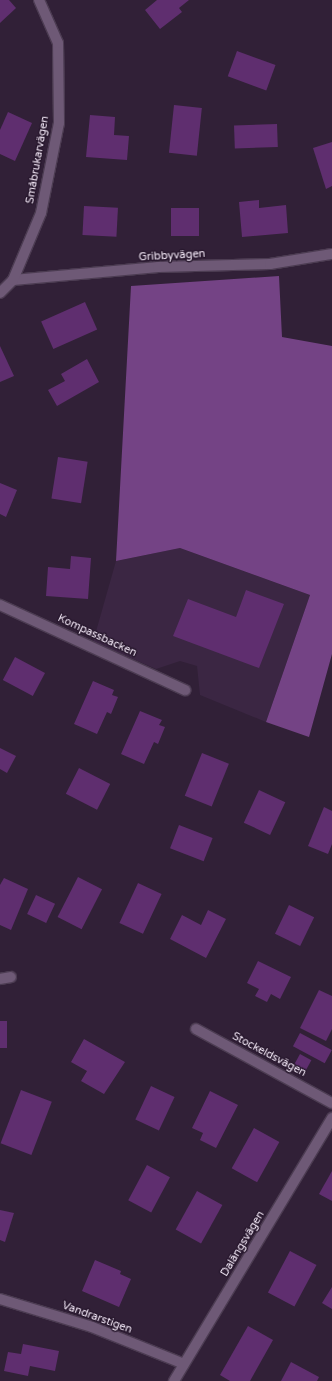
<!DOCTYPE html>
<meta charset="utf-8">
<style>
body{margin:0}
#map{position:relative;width:332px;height:1381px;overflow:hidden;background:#312037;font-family:"Varela Round",sans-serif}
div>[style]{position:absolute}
.built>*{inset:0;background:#3b2643}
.forest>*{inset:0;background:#744385}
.building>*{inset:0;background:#5f2e6f;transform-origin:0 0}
.roads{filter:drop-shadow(1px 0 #4c3c52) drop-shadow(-1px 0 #4c3c52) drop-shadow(0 1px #4c3c52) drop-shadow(0 -1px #4c3c52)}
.minor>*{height:10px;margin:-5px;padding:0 5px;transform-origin:5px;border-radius:5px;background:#6e5976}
span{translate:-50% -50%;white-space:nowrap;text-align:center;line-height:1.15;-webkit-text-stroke:3px #27172d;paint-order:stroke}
.street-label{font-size:11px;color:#f5eaf9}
</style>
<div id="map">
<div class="built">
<i style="clip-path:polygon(180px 548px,310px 595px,266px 722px,200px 695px,197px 666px,180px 661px,156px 669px,93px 642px,116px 561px)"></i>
</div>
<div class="forest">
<i style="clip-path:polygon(279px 276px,282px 337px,332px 346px,332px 654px,309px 737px,266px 722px,310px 595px,180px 548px,116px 561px,131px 286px)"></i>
</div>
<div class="building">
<i style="clip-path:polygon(0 0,9px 0,16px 8px,0 23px)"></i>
<i style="clip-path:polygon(157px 0,189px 0,179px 8px,182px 12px,160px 29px,145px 10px)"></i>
<i style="left:237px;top:51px;width:41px;height:27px;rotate:20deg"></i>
<i style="left:174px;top:105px;width:28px;height:48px;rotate:6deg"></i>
<i style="clip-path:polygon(8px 112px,32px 123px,15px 161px,0 154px,0 130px)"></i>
<i style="clip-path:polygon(90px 115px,115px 117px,114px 135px,129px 136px,127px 160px,86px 157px)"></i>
<i style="left:277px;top:124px;width:23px;height:43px;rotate:88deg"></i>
<i style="clip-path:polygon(332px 142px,332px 186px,326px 189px,313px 148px)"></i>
<i style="clip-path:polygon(259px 200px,259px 208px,286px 205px,288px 233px,242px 237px,239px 202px)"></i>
<i style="left:84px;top:206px;width:34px;height:29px;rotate:3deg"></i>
<i style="left:171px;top:208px;width:28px;height:28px"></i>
<i style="left:85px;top:302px;width:30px;height:48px;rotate:66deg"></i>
<i style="clip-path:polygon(0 346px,14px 376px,0 382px)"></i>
<i style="clip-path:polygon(87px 359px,99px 382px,57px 406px,48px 390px,65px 381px,61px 374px)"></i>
<i style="left:58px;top:457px;width:30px;height:42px;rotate:9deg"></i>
<i style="clip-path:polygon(0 483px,17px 490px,6px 517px,0 514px)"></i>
<i style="clip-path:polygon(71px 556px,91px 558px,88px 599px,46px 596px,48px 567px,70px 569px)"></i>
<i style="clip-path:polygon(246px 590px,284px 604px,259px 668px,173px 636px,188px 599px,236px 617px)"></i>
<i style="left:15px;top:657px;width:34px;height:26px;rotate:28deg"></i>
<i style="clip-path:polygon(93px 681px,114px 690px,112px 695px,118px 697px,111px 714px,107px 712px,97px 734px,74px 724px)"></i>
<i style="clip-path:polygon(140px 711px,162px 720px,159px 725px,165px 727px,158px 744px,154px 742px,144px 764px,121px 754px)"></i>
<i style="clip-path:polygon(0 748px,16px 756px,7px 773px,0 769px)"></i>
<i style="left:202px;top:753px;width:29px;height:46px;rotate:22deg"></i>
<i style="left:79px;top:768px;width:35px;height:29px;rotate:27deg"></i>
<i style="left:259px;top:790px;width:29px;height:36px;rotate:25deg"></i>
<i style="clip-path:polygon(324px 807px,332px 811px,332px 844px,328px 854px,308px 846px)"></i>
<i style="left:179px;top:825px;width:36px;height:25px;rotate:21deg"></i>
<i style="left:78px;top:877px;width:27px;height:45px;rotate:27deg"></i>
<i style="clip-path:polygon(4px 878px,28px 889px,11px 930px,0 925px,0 885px)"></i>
<i style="left:138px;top:883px;width:26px;height:44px;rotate:25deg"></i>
<i style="left:36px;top:895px;width:21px;height:21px;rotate:25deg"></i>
<i style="left:289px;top:905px;width:28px;height:32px;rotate:26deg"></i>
<i style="clip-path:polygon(208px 910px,226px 919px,206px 958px,170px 939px,182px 915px,201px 925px)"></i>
<i style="clip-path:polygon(258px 961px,291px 977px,280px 999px,271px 994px,267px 1002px,255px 996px,259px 989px,247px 983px)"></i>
<i style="clip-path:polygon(319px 990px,332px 996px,332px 1029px,326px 1041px,300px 1028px)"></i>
<i style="left:0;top:1021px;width:7px;height:27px"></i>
<i style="left:300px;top:1033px;width:36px;height:15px;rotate:28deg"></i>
<i style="clip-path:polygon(84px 1039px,125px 1062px,104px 1094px,81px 1081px,87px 1071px,71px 1062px)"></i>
<i style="left:300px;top:1054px;width:13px;height:16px;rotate:29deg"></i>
<i style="left:151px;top:1086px;width:26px;height:37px;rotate:25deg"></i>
<i style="left:21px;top:1090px;width:33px;height:57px;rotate:21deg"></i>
<i style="clip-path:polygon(210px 1091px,238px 1105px,216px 1148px,200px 1140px,203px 1133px,192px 1128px)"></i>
<i style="left:254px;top:1128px;width:29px;height:46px;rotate:29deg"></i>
<i style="left:147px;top:1165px;width:26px;height:40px;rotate:28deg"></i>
<i style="clip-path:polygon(332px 1171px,332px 1201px,319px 1194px)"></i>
<i style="left:197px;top:1191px;width:29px;height:44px;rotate:29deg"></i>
<i style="clip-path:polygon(0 1210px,14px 1213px,5px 1242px,0 1240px)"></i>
<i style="left:290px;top:1251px;width:30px;height:47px;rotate:28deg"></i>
<i style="clip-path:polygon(95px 1260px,121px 1271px,120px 1274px,131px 1279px,119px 1307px,82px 1291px)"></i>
<i style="clip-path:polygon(332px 1287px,332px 1309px,322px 1303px)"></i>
<i style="clip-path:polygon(248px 1326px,273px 1340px,250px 1381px,230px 1381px,220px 1375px)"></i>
<i style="clip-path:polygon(23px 1344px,59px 1351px,55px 1371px,30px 1366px,28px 1376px,4px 1371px,8px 1352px,21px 1354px)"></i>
<i style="clip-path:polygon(291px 1362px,319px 1377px,317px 1381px,281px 1381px)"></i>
</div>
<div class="roads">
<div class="minor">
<i style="left:13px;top:280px;width:146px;rotate:-5.1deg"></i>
<i style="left:158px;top:267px;width:112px;rotate:-1.5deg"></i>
<i style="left:270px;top:264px;width:63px;rotate:-9.2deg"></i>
<i style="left:0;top:293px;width:18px;rotate:-45deg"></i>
<i style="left:13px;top:280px;width:73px;rotate:-67.3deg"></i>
<i style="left:41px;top:213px;width:92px;rotate:-78.7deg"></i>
<i style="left:59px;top:123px;width:80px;rotate:-90.7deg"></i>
<i style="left:58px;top:43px;width:47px;rotate:-113.8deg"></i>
<i style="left:0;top:605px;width:204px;rotate:24.7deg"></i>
<i style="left:0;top:979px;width:11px;rotate:-10deg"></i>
<i style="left:196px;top:1029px;width:155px;rotate:28.6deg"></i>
<i style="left:0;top:1299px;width:96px;rotate:16.9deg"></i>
<i style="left:92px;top:1327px;width:99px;rotate:21.9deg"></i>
<i style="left:174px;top:1381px;width:307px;rotate:-59deg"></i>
</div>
</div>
<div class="street-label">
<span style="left:38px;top:160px;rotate:-80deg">Småbrukarvägen</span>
<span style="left:172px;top:256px;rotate:-3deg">Gribbyvägen</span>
<span style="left:97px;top:636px;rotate:25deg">Kompassbacken</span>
<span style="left:269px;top:1055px;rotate:28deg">Stockeldsvägen</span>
<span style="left:243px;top:1244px;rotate:-59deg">Dalängsvägen</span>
<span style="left:97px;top:1318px;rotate:20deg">Vandrarstigen</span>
</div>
</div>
